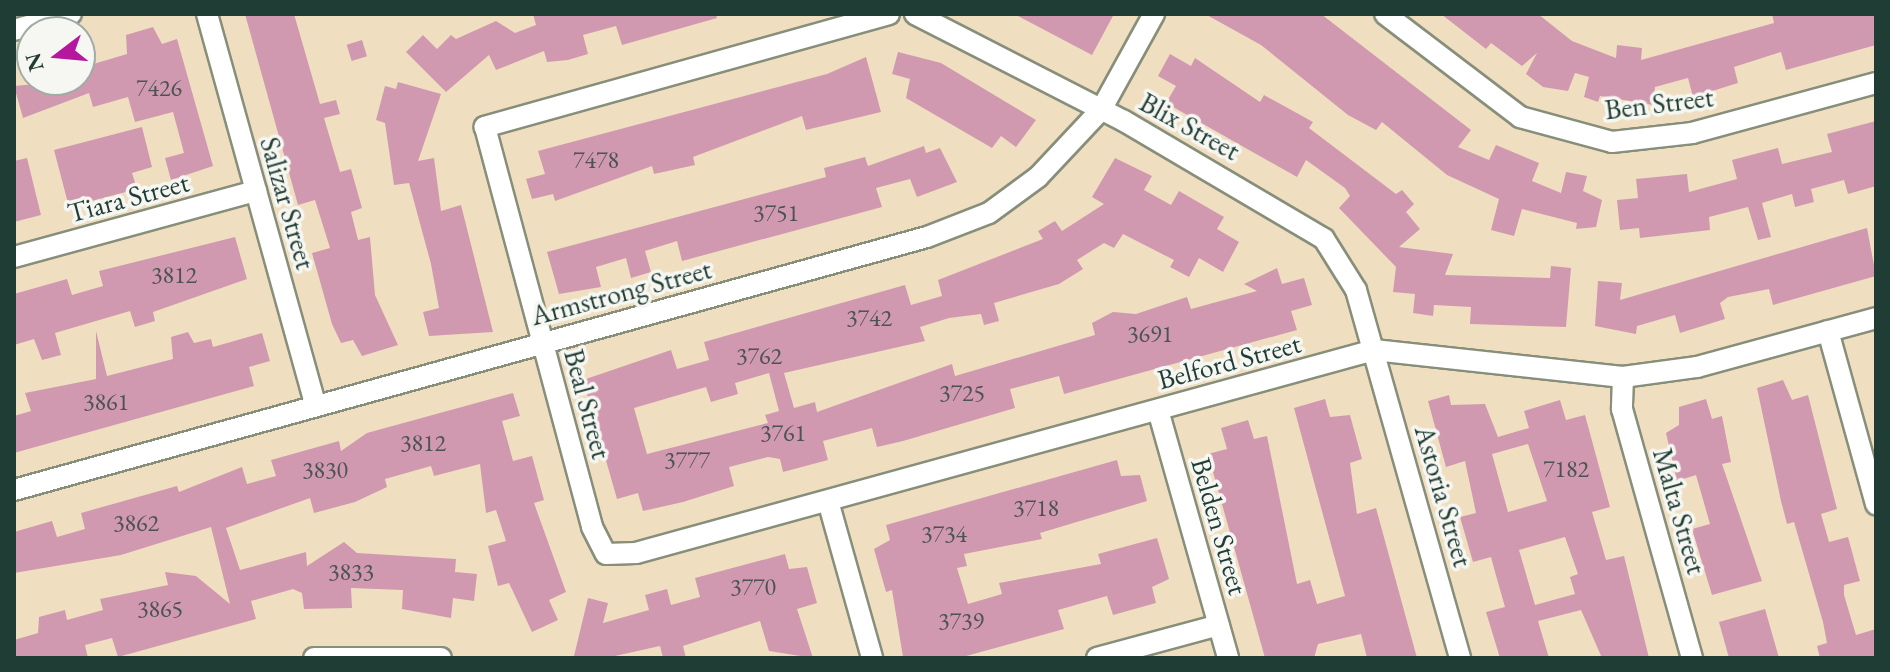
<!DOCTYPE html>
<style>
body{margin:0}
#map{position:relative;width:1890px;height:672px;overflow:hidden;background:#efdfc0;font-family:"EB Garamond",serif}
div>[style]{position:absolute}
.building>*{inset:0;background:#d199b0;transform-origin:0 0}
.roads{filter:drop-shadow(2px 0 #878e7a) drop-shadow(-2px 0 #878e7a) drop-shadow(0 2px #878e7a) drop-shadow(0 -2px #878e7a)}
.minor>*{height:20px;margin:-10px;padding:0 10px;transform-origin:10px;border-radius:10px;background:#fff}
span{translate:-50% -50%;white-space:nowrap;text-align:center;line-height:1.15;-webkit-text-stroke:7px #f6f6f2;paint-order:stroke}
.number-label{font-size:24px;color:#4c5453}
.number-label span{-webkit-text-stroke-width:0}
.street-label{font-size:28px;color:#1f3d34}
.frame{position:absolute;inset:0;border:16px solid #1f3d34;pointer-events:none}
.north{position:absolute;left:16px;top:16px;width:80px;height:80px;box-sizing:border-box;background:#f6f6f2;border:2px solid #a0aca6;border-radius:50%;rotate:254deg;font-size:22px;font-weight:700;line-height:32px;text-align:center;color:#1f3d34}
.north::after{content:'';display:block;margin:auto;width:28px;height:36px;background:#b5179e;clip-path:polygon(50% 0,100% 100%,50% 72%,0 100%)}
</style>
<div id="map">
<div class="building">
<i style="clip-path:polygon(245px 14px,294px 14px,320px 104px,336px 100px,340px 114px,324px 118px,340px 172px,351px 169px,362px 208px,351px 212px,358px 240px,370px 237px,375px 295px,398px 345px,362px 356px,353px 340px,341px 343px,332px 324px,312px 253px,330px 248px,315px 200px,298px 205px)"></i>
<i style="clip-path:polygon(533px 14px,716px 14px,717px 18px,622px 45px,616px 26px,583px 35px,588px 54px,568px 60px,547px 62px,544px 51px,496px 70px,489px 55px,446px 92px,406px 52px,423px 35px,437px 49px,451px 35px,456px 39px,496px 21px,515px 33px,536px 25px)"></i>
<i style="clip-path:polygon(1014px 14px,1114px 14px,1092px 55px)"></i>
<i style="clip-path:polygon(1205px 14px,1321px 14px,1471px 130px,1458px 147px,1489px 160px,1496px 145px,1539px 163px,1532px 181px,1561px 193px,1566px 172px,1587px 176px,1583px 191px,1602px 200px,1596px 227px,1576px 229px,1577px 223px,1522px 209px,1514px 236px,1491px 230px,1499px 199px,1447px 175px,1382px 122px,1376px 130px,1348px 115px,1261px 45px)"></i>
<i style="clip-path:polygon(1441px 14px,1538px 14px,1572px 41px,1616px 58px,1617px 45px,1642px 48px,1641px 60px,1774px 23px,1772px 14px,1876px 14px,1876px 45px,1786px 70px,1781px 52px,1734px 67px,1738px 83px,1693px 97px,1688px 78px,1655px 87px,1653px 105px,1600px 96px,1598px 102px,1584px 97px,1589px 77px,1575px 73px,1568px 91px,1543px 87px,1526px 74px,1537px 53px,1522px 66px,1491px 43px,1486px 49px)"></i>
<i style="clip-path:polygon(153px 27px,162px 44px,177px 39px,213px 166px,171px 180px,165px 158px,184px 153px,173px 112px,135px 122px,128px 97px,93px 107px,89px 93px,23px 118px,14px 86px,80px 80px,80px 68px,127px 54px,126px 35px)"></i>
<i style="left:362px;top:40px;width:17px;height:16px;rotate:73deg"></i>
<i style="clip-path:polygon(898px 52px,941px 63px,1036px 120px,1016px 147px,1001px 136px,992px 148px,906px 98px,910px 79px,892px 74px)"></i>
<i style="clip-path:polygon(1170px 54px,1191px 66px,1195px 58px,1260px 102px,1264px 95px,1313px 122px,1309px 128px,1396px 194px,1402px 190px,1414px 204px,1406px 212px,1420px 229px,1399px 247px,1453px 254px,1445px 275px,1550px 278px,1551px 266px,1571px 268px,1566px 327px,1470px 324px,1471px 307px,1434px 305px,1433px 316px,1413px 313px,1415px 294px,1393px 292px,1396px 267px,1339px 208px,1350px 196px,1345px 188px,1306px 160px,1297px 177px,1166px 103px,1176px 86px,1158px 76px)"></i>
<i style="clip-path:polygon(866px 57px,881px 112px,806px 130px,802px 116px,693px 157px,695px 165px,654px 174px,652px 166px,555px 201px,553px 194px,532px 199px,526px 179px,545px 174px,538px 151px,827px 74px)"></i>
<i style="clip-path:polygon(398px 82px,441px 94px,418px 161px,434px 158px,441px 211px,461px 205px,493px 332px,429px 336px,423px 312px,439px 308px,431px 264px,409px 183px,394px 185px,385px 123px,376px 120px,385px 86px,396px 89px)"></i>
<i style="clip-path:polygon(1876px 121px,1876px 186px,1848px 194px,1844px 180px,1811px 189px,1814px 202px,1795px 207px,1792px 194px,1762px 203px,1771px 237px,1758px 240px,1748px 207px,1709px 217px,1710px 230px,1640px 238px,1639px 228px,1620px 230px,1617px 200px,1638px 198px,1636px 179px,1687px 174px,1689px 192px,1737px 179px,1732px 160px,1778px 148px,1782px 164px,1832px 152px,1827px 134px)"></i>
<i style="clip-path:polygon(142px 127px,152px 167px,132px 173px,137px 189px,69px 207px,54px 150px)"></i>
<i style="clip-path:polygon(924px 146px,926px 153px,940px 148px,957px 182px,917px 197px,910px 179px,876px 188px,882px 207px,682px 261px,677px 241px,645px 251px,651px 272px,631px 278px,626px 258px,596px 267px,601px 287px,559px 294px,547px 252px,826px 177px,824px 168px,865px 157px,868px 166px)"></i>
<i style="clip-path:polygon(27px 158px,41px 215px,14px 222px,14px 161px)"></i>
<i style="clip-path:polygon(evenodd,1115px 158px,1152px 176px,1144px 190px,1171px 205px,1179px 191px,1224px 217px,1217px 229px,1239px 242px,1223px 272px,1199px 258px,1189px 277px,1170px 267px,1174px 260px,1123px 234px,1114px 248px,1104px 243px,1077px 260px,1083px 269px,1059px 284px,994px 303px,999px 321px,984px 325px,981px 314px,949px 318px,920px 327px,925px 341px,784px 373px,794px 408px,815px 402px,817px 412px,952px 364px,955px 376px,1095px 335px,1092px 323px,1113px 312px,1136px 314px,1187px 297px,1191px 309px,1257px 291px,1244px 284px,1277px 268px,1282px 284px,1304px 278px,1312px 305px,1291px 311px,1297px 330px,1064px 394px,1059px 376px,1010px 389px,1015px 408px,903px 441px,877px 447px,872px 428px,823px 441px,828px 460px,783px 472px,780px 459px,768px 457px,729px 467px,734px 486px,683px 502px,643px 511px,638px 493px,617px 499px,583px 380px,671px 350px,677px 369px,709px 360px,704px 342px,905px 285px,911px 305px,942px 296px,938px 280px,1043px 239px,1038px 231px,1055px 221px,1062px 231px,1104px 204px,1092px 197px,1115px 158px,769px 373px,779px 411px,765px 415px,768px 423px,647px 454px,634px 408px,706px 387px,711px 402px,738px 394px,735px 383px,769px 373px)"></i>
<i style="clip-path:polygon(1867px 228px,1876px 276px,1773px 305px,1769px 289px,1728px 297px,1720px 303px,1725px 319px,1680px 333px,1675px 315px,1637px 326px,1636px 334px,1595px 326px,1598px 281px,1622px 283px,1620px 300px)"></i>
<i style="clip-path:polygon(235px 237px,247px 279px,153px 312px,155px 321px,135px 327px,130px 311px,55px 333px,61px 355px,42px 360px,34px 339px,14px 345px,14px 294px,67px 279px,72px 295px,103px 286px,99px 271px)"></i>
<i style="clip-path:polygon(96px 331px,107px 376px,173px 359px,171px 337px,188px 332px,194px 343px,211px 339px,213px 347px,262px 333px,270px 361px,249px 367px,254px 386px,14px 453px,14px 416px,31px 411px,25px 393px,96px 379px)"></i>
<i style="clip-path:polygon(1783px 380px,1792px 400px,1808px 395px,1837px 509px,1821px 514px,1829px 542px,1848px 537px,1860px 581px,1844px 585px,1844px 595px,1856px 635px,1876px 629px,1876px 658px,1820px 658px,1817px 646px,1827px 643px,1823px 622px,1794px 522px,1787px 524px,1781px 501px,1757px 388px)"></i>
<i style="clip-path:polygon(513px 393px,520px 416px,502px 421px,513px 461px,532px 456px,544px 500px,534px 503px,566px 592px,549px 600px,558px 620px,532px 632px,509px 583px,498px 586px,488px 546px,506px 541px,496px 510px,486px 513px,480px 464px,434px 476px,431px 466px,385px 479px,387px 487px,355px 502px,314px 513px,310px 498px,226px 528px,240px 570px,306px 552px,307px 566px,344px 542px,357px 553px,456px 559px,455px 572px,477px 574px,474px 601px,453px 598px,451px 618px,402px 609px,403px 590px,351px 588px,352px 608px,304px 609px,302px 593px,293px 589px,251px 601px,256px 619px,118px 657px,112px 638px,85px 645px,88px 658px,14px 658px,14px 640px,38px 633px,39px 617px,65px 610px,67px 620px,103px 610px,100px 599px,168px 585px,165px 572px,196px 576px,230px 604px,211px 527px,121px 555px,14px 573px,14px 532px,52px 521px,57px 537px,85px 529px,81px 513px,177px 486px,179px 492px,242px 467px,247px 484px,276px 476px,271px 460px,339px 441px,341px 451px,367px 433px)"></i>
<i style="clip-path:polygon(evenodd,1449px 395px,1451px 405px,1485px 404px,1498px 437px,1529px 428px,1524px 411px,1560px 400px,1566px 420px,1585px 415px,1610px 507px,1592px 512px,1606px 560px,1624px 556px,1649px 658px,1602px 658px,1581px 610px,1538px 621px,1549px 658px,1500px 658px,1486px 612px,1505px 607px,1495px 572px,1491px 557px,1473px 562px,1460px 517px,1476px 513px,1465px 461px,1446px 467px,1428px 401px,1449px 395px,1528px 444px,1547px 501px,1508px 512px,1492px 454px,1528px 444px,1449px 395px,1565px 537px,1578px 574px,1570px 577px,1575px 594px,1535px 605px,1519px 550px,1565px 537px)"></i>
<i style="clip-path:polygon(1325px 399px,1330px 417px,1350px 415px,1362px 459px,1350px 463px,1357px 514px,1376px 508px,1417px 658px,1367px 658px,1361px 634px,1318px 644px,1314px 658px,1265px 658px,1208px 454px,1227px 449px,1221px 428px,1248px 420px,1254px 439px,1267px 436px,1297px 584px,1310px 580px,1317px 604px,1345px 596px,1294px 408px)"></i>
<i style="clip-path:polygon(1706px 399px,1712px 419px,1722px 416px,1731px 462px,1722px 464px,1762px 581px,1712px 595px,1692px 529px,1710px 524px,1696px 475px,1677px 481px,1666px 433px,1679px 425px,1679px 407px)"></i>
<i style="clip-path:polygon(1117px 460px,1121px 476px,1140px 475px,1147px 501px,1040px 533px,1042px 539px,964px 554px,967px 566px,957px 568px,968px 604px,1002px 594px,999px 583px,1101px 564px,1098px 554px,1157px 538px,1169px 579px,1152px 587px,1156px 603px,1113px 615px,1107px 596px,1058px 610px,1064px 629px,959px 658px,903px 657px,892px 590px,886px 592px,874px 549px,890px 540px,886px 525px)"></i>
<i style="clip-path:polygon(785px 554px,789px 569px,807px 567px,817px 603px,797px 609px,813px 658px,769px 651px,760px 621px,683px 646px,686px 658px,663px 658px,660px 646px,606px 658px,574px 656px,588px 598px,608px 603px,603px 623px,649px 610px,645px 595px,667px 589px,671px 605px,700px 597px,695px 578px)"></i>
<i style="clip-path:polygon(1765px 609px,1779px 658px,1729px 658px,1719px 622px)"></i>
</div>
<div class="roads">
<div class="minor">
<i style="left:207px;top:14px;width:407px;rotate:74.5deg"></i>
<i style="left:889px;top:14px;width:420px;rotate:164.4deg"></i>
<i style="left:485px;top:127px;width:414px;rotate:75deg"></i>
<i style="left:592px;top:527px;width:30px;rotate:63deg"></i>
<i style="left:606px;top:554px;width:30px;rotate:-2deg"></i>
<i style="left:636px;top:553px;width:765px;rotate:-15.38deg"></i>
<i style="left:1374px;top:350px;width:250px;rotate:6.2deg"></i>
<i style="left:1623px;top:377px;width:75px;rotate:-7.7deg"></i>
<i style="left:1697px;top:367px;width:186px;rotate:-15.3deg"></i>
<i style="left:915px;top:14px;width:235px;rotate:27.1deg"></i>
<i style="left:1124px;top:121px;width:232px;rotate:30.5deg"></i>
<i style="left:1324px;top:239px;width:60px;rotate:57.9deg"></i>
<i style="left:1356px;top:290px;width:382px;rotate:74.2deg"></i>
<i style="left:1385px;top:14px;width:170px;rotate:37.3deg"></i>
<i style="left:1520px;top:117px;width:95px;rotate:15.2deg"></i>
<i style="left:1612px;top:142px;width:81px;rotate:-6.4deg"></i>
<i style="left:1692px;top:133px;width:191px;rotate:-15.2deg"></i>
<i style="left:14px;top:30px;width:59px;rotate:-15.7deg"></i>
<i style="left:14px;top:257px;width:251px;rotate:-15.3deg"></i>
<i style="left:1828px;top:331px;width:180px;rotate:74.5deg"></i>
<i style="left:1623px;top:377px;width:32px;rotate:92deg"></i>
<i style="left:1622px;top:409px;width:259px;rotate:74.3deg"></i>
<i style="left:1158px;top:410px;width:258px;rotate:74.2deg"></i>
<i style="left:14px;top:490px;width:947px;rotate:-15.49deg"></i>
<i style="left:927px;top:237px;width:66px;rotate:-21.2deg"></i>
<i style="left:989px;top:213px;width:61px;rotate:-36.3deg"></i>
<i style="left:1038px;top:177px;width:92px;rotate:-46.8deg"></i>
<i style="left:1101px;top:110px;width:110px;rotate:-61.1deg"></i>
<i style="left:828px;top:501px;width:163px;rotate:74.3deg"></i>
<i style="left:314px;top:658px;width:127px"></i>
<i style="left:1097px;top:658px;width:126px;rotate:-15.1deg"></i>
</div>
</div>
<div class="number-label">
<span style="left:159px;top:88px">7426</span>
<span style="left:596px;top:160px">7478</span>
<span style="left:776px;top:213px">3751</span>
<span style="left:174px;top:275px">3812</span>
<span style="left:869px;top:318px">3742</span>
<span style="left:1150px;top:334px">3691</span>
<span style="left:759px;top:356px">3762</span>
<span style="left:962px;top:393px">3725</span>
<span style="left:106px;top:402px">3861</span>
<span style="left:783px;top:433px">3761</span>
<span style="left:423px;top:443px">3812</span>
<span style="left:687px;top:460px">3777</span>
<span style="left:1566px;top:469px">7182</span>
<span style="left:325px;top:470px">3830</span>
<span style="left:1036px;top:508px">3718</span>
<span style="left:136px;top:523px">3862</span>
<span style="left:944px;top:534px">3734</span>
<span style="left:351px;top:572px">3833</span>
<span style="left:753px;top:587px">3770</span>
<span style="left:160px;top:609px">3865</span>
<span style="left:961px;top:621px">3739</span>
</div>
<div class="street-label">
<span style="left:1659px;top:103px;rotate:-7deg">Ben Street</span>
<span style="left:1190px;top:126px;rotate:29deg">Blix Street</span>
<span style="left:128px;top:197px;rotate:-15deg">Tiara Street</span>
<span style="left:288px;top:203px;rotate:74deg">Salizar Street</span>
<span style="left:621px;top:292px;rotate:-15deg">Armstrong Street</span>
<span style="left:1229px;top:361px;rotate:-15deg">Belford Street</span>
<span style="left:588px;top:404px;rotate:75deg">Beal Street</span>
<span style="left:1444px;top:496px;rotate:74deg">Astoria Street</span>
<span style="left:1680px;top:511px;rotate:74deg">Malta Street</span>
<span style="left:1220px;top:526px;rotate:74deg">Belden Street</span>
</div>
<div class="frame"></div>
<div class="north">N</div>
</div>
